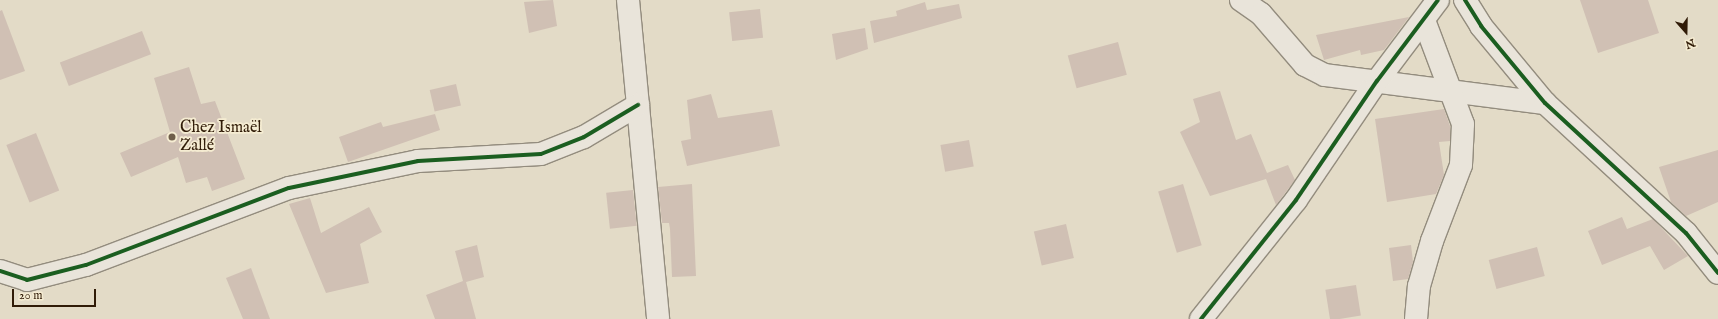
<!DOCTYPE html>
<meta charset="utf-8">
<style>
body{margin:0}
#map{position:relative;width:1718px;height:319px;overflow:hidden;background:#e3dbc7;font-family:"IM FELL English",serif}
div>[style]{position:absolute}
.building>*{inset:0;background:#d0c0b4;transform-origin:0 0}
.roads{filter:drop-shadow(1px 0 #938c7e) drop-shadow(-1px 0 #938c7e) drop-shadow(0 1px #938c7e) drop-shadow(0 -1px #938c7e)}
.street>*{height:22px;margin:-11px;padding:0 11px;transform-origin:11px;border-radius:11px;background:#e9e4da}
.cycleway>*{height:4px;margin:-2px;padding:0 2px;transform-origin:2px;border-radius:2px;background:#1b5e20}
.dots>*{width:11px;height:11px;translate:-50% -50%;box-sizing:border-box;border:2px solid #f5ecd2;border-radius:50%}
span{translate:-50% -50%;white-space:nowrap;text-align:center;line-height:1.15;-webkit-text-stroke:3.5px #f5ecd2;paint-order:stroke}
.poi-label{font-size:16px;color:#301b07}
.left{translate:0 -50%;text-align:left}
.north{position:absolute;left:1666px;top:12px;width:40px;height:40px;-webkit-text-stroke:3px #f5ecd2;paint-order:stroke;rotate:160deg;font-size:11px;font-weight:700;line-height:16px;text-align:center;color:#301b07}
.north::after{content:'';display:block;margin:auto;width:14px;height:18px;background:#301b07;clip-path:polygon(50% 0,100% 100%,50% 72%,0 100%)}
.scale{position:absolute;left:12px;top:289px;width:84px;height:18px;box-sizing:border-box;border:2px solid #301b07;border-top:0;padding-left:5px;font-size:12px;line-height:14px;white-space:nowrap;color:#301b07;-webkit-text-stroke:3px #f5ecd2;paint-order:stroke}
</style>
<div id="map">
<div class="building">
<i style="clip-path:polygon(553px 0,557px 26px,529px 33px,524px 2px)"></i>
<i style="clip-path:polygon(1580px 0,1648px 0,1659px 33px,1598px 53px)"></i>
<i style="clip-path:polygon(925px 2px,927px 10px,959px 4px,962px 18px,874px 43px,870px 21px,897px 16px,896px 11px)"></i>
<i style="left:760px;top:9px;width:29px;height:31px;rotate:84deg"></i>
<i style="clip-path:polygon(2px 10px,25px 71px,0 80px,0 11px)"></i>
<i style="clip-path:polygon(1409px 17px,1384px 50px,1361px 55px,1360px 50px,1324px 60px,1316px 35px)"></i>
<i style="clip-path:polygon(865px 28px,868px 49px,836px 60px,832px 34px)"></i>
<i style="left:142px;top:31px;width:25px;height:88px;rotate:69deg"></i>
<i style="left:1118px;top:42px;width:34px;height:52px;rotate:75deg"></i>
<i style="clip-path:polygon(189px 67px,201px 104px,215px 101px,245px 179px,212px 191px,207px 177px,186px 183px,178px 157px,131px 177px,120px 153px,170px 132px,154px 78px)"></i>
<i style="left:456px;top:84px;width:22px;height:27px;rotate:77deg"></i>
<i style="clip-path:polygon(1220px 91px,1236px 140px,1251px 134px,1267px 173px,1288px 165px,1295px 180px,1276px 205px,1266px 179px,1210px 196px,1180px 132px,1200px 122px,1193px 99px)"></i>
<i style="clip-path:polygon(711px 94px,718px 118px,772px 110px,780px 146px,687px 166px,681px 141px,691px 139px,687px 100px)"></i>
<i style="clip-path:polygon(1444px 109px,1450px 126px,1450px 141px,1439px 142px,1444px 175px,1436px 194px,1387px 202px,1375px 119px)"></i>
<i style="clip-path:polygon(435px 114px,440px 130px,348px 162px,339px 137px,381px 122px,383px 127px)"></i>
<i style="left:36px;top:133px;width:62px;height:32px;rotate:68deg"></i>
<i style="left:969px;top:140px;width:27px;height:29px;rotate:80deg"></i>
<i style="clip-path:polygon(1718px 150px,1718px 202px,1686px 216px,1671px 202px,1659px 167px)"></i>
<i style="clip-path:polygon(692px 184px,696px 276px,672px 277px,670px 229px,669px 223px,662px 223px,658px 187px)"></i>
<i style="left:1183px;top:184px;width:64px;height:26px;rotate:73deg"></i>
<i style="left:633px;top:190px;width:36px;height:27px;rotate:84deg"></i>
<i style="clip-path:polygon(310px 198px,321px 233px,369px 207px,382px 232px,360px 244px,369px 283px,326px 293px,289px 204px)"></i>
<i style="clip-path:polygon(1622px 217px,1627px 229px,1653px 219px,1688px 256px,1664px 270px,1650px 246px,1602px 265px,1588px 231px)"></i>
<i style="left:1066px;top:224px;width:35px;height:33px;rotate:77deg"></i>
<i style="clip-path:polygon(477px 245px,484px 277px,466px 282px,476px 319px,435px 319px,426px 295px,463px 281px,455px 251px)"></i>
<i style="clip-path:polygon(1411px 245px,1413px 262px,1408px 279px,1393px 281px,1389px 248px)"></i>
<i style="left:1537px;top:247px;width:30px;height:50px;rotate:75deg"></i>
<i style="clip-path:polygon(251px 268px,270px 319px,243px 319px,226px 278px)"></i>
<i style="left:1356px;top:285px;width:31px;height:31px;rotate:81deg"></i>
</div>
<div class="roads">
<div class="street">
<i style="left:628px;top:0;width:320px;rotate:84.6deg"></i>
<i style="left:1241px;top:0;width:24px;rotate:35deg"></i>
<i style="left:1261px;top:14px;width:67px;rotate:49.2deg"></i>
<i style="left:1305px;top:65px;width:22px;rotate:27deg"></i>
<i style="left:1325px;top:75px;width:222px;rotate:7.3deg"></i>
<i style="left:1465px;top:0;width:31px;rotate:58deg"></i>
<i style="left:1481px;top:26px;width:100px;rotate:50.3deg"></i>
<i style="left:1545px;top:103px;width:192px;rotate:42.7deg"></i>
<i style="left:1686px;top:233px;width:51px;rotate:51.3deg"></i>
<i style="left:0;top:271px;width:28px;rotate:18deg"></i>
<i style="left:27px;top:280px;width:61px;rotate:-14.3deg"></i>
<i style="left:86px;top:265px;width:217px;rotate:-20.8deg"></i>
<i style="left:289px;top:188px;width:132px;rotate:-11.8deg"></i>
<i style="left:418px;top:161px;width:123px;rotate:-3.3deg"></i>
<i style="left:541px;top:154px;width:46px;rotate:-21.6deg"></i>
<i style="left:584px;top:137px;width:63px;rotate:-30.7deg"></i>
<i style="left:1201px;top:319px;width:152px;rotate:-51.4deg"></i>
<i style="left:1296px;top:200px;width:144px;rotate:-55.8deg"></i>
<i style="left:1377px;top:81px;width:101px;rotate:-53deg"></i>
<i style="left:1416px;top:319px;width:33px;rotate:-85deg"></i>
<i style="left:1419px;top:286px;width:47px;rotate:-73.9deg"></i>
<i style="left:1432px;top:241px;width:81px;rotate:-69.1deg"></i>
<i style="left:1461px;top:165px;width:41px;rotate:-87.2deg"></i>
<i style="left:1463px;top:124px;width:111px;rotate:-110.6deg"></i>
</div>
</div>
<div class="cycleway">
<i style="left:1465px;top:0;width:31px;rotate:58deg"></i>
<i style="left:1481px;top:26px;width:100px;rotate:50.3deg"></i>
<i style="left:1545px;top:103px;width:192px;rotate:42.7deg"></i>
<i style="left:1686px;top:233px;width:51px;rotate:51.3deg"></i>
<i style="left:0;top:271px;width:28px;rotate:18deg"></i>
<i style="left:27px;top:280px;width:61px;rotate:-14.3deg"></i>
<i style="left:86px;top:265px;width:217px;rotate:-20.8deg"></i>
<i style="left:289px;top:188px;width:132px;rotate:-11.8deg"></i>
<i style="left:418px;top:161px;width:123px;rotate:-3.3deg"></i>
<i style="left:541px;top:154px;width:46px;rotate:-21.6deg"></i>
<i style="left:584px;top:137px;width:63px;rotate:-30.7deg"></i>
<i style="left:1201px;top:319px;width:152px;rotate:-51.4deg"></i>
<i style="left:1296px;top:200px;width:144px;rotate:-55.8deg"></i>
<i style="left:1377px;top:81px;width:101px;rotate:-53deg"></i>
</div>
<div class="dots">
<i style="left:172px;top:137px;background:#6f5e4a"></i>
</div>
<div class="poi-label">
<span class="left" style="left:180px;top:137px">Chez Ismaël<br>Zallé</span>
</div>
<div class="north">N</div>
<div class="scale">20 m</div>
</div>
